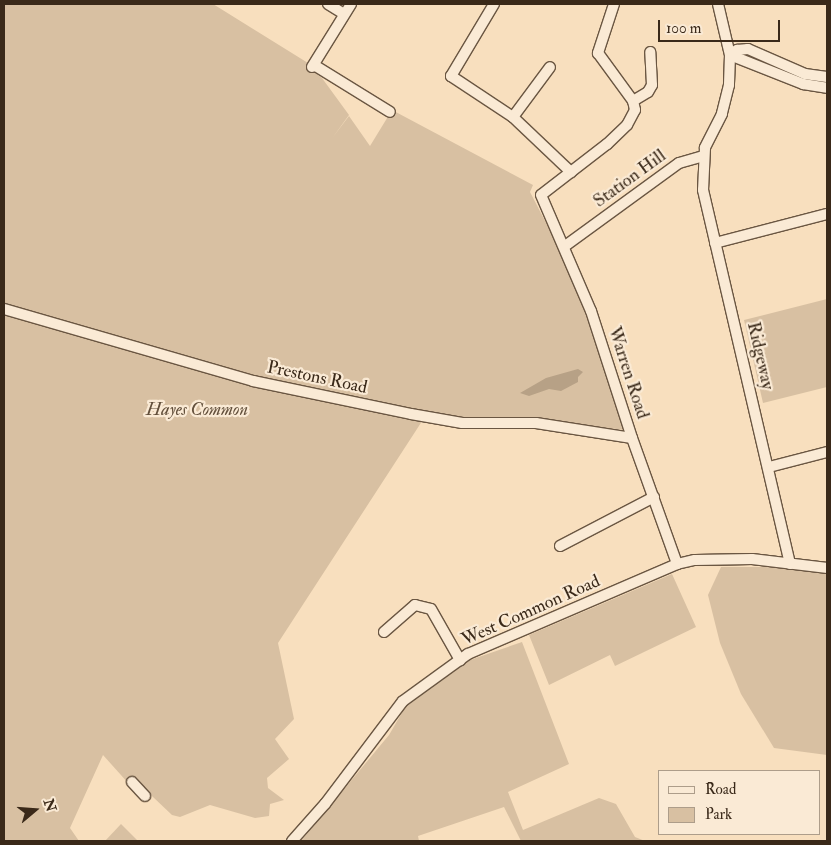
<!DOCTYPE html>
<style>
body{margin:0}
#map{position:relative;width:831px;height:845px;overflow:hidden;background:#f8dfbe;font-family:"IM FELL Double Pica",serif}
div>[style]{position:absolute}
.green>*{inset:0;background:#d8c0a2}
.water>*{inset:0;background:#b7a186}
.roads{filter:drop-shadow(1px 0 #6a5642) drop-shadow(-1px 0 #6a5642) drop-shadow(0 1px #6a5642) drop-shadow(0 -1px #6a5642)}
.minor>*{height:10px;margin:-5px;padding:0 5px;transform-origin:5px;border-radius:5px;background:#faead5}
span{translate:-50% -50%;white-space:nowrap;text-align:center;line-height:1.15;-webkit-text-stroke:4.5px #faead5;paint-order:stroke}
.street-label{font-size:18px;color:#3a2919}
.park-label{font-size:18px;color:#624f3b;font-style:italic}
.frame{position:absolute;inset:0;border:5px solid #3a2919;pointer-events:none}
.legend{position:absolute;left:658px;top:770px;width:162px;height:65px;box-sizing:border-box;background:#faead5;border:1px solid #ad9d8a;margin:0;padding:6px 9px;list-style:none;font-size:15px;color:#3a2919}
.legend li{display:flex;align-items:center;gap:10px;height:25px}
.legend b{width:25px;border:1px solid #ad9d8a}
.north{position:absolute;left:10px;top:785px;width:50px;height:50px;-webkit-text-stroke:4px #faead5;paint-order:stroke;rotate:72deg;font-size:14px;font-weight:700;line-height:20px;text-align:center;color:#3a2919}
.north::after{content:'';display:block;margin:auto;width:18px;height:22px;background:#3a2919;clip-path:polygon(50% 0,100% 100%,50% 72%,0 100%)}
.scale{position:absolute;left:658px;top:20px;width:122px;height:22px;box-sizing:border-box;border:2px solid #3a2919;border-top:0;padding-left:6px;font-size:15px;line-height:18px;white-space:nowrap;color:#3a2919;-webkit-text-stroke:4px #faead5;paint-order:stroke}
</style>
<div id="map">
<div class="green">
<i style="clip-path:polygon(4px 4px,213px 4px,308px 63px,306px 66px,322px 78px,349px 115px,333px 137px,349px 116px,370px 146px,392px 110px,533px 185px,530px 192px,570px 269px,625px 430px,548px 421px,465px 419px,428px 412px,278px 643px,294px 719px,275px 739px,289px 759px,267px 778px,268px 788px,284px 800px,270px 804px,269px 816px,255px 818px,210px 805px,180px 817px,172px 815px,134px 779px,129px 784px,103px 755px,70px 828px,79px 841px,4px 841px)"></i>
<i style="clip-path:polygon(827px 299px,827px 387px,763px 403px,744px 320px)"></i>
<i style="clip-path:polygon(721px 567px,771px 567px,827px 574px,827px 755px,774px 748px,741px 694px,720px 643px,708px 595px)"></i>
<i style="clip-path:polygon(672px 574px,696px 627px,615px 666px,610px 655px,549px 685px,529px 635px)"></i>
<i style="clip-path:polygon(522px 642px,569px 764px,508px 792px,523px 830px,599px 798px,616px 804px,635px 837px,645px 841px,521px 841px,504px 807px,418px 836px,419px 841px,301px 841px,389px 735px,407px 704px,470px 660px)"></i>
<i style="clip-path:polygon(121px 824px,138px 841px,105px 841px)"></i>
</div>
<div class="water">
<i style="clip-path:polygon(578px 369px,583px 372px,578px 377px,578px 382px,561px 391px,549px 389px,529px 396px,520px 393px,546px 378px)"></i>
</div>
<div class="roads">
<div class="minor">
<i style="left:328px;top:4px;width:19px;rotate:32deg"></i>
<i style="left:494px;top:4px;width:84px;rotate:120.8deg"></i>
<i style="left:451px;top:76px;width:74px;rotate:33.5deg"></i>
<i style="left:513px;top:117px;width:80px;rotate:43.5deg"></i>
<i style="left:614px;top:4px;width:52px;rotate:108.1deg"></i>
<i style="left:598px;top:53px;width:59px;rotate:53.9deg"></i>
<i style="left:633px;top:101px;width:9px;rotate:77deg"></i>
<i style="left:635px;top:110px;width:17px;rotate:118deg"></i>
<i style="left:627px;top:125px;width:28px;rotate:136deg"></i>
<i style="left:607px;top:144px;width:83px;rotate:142.3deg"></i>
<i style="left:541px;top:195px;width:126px;rotate:66.7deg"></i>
<i style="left:591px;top:311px;width:133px;rotate:72.1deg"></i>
<i style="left:632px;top:438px;width:134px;rotate:70.3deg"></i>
<i style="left:718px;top:4px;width:52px;rotate:76.8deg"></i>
<i style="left:730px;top:55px;width:30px;rotate:92deg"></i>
<i style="left:729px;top:85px;width:30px;rotate:104deg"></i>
<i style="left:722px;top:114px;width:38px;rotate:117deg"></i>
<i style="left:705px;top:148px;width:42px;rotate:92.7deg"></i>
<i style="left:703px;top:190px;width:384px;rotate:76.9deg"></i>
<i style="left:730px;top:55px;width:9px;rotate:-36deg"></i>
<i style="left:737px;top:50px;width:11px;rotate:-5deg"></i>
<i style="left:748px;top:49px;width:62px;rotate:23.7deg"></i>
<i style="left:805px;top:74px;width:22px;rotate:8deg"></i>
<i style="left:730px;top:55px;width:79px;rotate:21.7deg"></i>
<i style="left:803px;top:84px;width:24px;rotate:9deg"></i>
<i style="left:314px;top:65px;width:89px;rotate:31.7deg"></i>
<i style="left:312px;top:67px;width:74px;rotate:-58.2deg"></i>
<i style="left:633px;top:101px;width:17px;rotate:-31deg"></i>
<i style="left:648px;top:92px;width:8px;rotate:-60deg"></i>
<i style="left:652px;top:85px;width:33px;rotate:-93deg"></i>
<i style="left:513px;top:117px;width:62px;rotate:-53.5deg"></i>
<i style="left:715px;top:243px;width:116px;rotate:-14.5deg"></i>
<i style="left:565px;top:246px;width:141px;rotate:-36.1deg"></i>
<i style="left:679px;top:163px;width:26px;rotate:-16deg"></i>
<i style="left:4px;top:309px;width:259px;rotate:16.1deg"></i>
<i style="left:253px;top:381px;width:161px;rotate:11.8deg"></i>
<i style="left:411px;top:414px;width:52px;rotate:10deg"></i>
<i style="left:462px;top:423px;width:74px"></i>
<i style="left:536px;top:423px;width:97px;rotate:8.9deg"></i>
<i style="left:769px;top:467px;width:60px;rotate:-14.5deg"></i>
<i style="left:560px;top:546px;width:106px;rotate:-27.5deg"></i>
<i style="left:384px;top:632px;width:41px;rotate:-41.1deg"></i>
<i style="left:415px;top:605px;width:16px;rotate:14deg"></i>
<i style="left:431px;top:609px;width:59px;rotate:60.4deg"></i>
<i style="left:132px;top:782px;width:19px;rotate:47deg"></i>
<i style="left:292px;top:841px;width:50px;rotate:-48.3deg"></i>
<i style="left:325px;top:804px;width:129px;rotate:-52.9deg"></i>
<i style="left:403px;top:701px;width:80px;rotate:-35.9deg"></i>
<i style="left:468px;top:654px;width:228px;rotate:-23.3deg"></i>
<i style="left:677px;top:564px;width:18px;rotate:-13deg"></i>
<i style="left:695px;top:560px;width:57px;rotate:-1deg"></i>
<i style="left:752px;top:559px;width:76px;rotate:6.8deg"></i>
</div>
</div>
<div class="street-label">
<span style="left:630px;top:179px;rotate:-36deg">Station Hill</span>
<span style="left:760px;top:356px;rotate:77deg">Ridgeway</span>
<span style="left:628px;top:373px;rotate:72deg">Warren Road</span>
<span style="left:317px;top:378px;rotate:12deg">Prestons Road</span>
<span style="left:531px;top:611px;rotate:-24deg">West Common Road</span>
</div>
<div class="park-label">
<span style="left:197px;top:410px">Hayes Common</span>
</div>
<div class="frame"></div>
<ul class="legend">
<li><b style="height:6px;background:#faead5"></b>Road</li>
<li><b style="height:14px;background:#d8c0a2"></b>Park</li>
</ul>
<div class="north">N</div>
<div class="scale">100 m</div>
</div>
